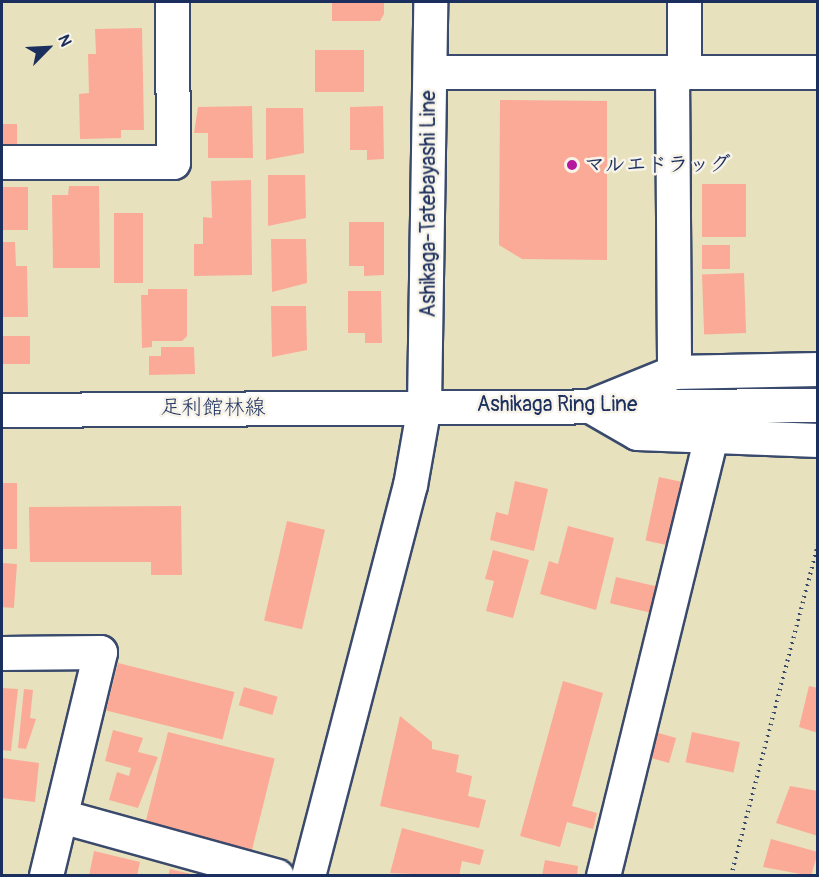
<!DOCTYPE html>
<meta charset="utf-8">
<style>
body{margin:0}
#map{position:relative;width:819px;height:877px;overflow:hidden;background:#e8e1bd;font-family:Pangolin,"Klee One",sans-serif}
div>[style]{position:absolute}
.building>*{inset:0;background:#fbaa97;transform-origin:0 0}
.path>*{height:4px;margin-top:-2px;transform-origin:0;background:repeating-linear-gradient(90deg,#3a4a6c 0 1.5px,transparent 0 6px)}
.roads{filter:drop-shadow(2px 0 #3a4a6c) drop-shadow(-2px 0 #3a4a6c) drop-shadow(0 2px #3a4a6c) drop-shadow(0 -2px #3a4a6c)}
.street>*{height:33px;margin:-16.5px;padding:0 16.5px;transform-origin:16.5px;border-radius:16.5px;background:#fff}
.secondary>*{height:33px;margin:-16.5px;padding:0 16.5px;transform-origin:16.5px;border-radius:16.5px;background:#fff}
.primary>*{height:33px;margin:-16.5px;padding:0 16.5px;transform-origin:16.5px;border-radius:16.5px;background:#fff}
.dots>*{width:16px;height:16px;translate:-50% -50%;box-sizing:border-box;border:3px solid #f7f3e8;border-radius:50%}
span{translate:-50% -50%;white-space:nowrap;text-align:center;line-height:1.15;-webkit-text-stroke:5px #f7f3e8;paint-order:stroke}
.poi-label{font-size:21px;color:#1b2f5e;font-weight:700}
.left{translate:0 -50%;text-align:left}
.street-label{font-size:21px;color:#1b2f5e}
.frame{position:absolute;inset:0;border:3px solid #1b2f5e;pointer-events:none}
.north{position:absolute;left:18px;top:18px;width:60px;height:60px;-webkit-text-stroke:4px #f7f3e8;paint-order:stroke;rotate:66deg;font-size:16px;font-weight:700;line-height:24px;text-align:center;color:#1b2f5e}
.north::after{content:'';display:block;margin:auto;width:21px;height:27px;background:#1b2f5e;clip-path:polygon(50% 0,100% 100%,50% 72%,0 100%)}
</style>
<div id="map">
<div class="building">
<i style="clip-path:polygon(332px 2px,384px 2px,384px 14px,380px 21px,332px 21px)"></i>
<i style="clip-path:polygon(142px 28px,144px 130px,121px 130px,121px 138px,80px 139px,79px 94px,89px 93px,88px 54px,96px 54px,95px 29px)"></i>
<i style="left:364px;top:50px;width:42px;height:49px;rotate:90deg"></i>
<i style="clip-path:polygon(500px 100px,607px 101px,607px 260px,522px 259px,499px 245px)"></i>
<i style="clip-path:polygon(252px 106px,253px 158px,208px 158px,208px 133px,194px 133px,198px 107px)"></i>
<i style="clip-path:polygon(383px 106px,384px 159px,367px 160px,367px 150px,350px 150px,350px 107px)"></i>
<i style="clip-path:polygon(266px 108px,303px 108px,304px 153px,266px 160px)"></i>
<i style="left:17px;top:124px;width:22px;height:15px;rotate:90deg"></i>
<i style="clip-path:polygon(268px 175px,305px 175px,306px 218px,268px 226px)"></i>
<i style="clip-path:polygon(251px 180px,252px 275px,194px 276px,194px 244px,203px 244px,203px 217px,212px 218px,211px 181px)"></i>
<i style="left:702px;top:184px;width:44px;height:53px"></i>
<i style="clip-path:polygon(69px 186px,99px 186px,100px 268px,53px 268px,52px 195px,68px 195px)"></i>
<i style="left:2px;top:187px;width:26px;height:43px"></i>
<i style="left:114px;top:213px;width:29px;height:70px"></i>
<i style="clip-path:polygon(349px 222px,384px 222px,384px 275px,364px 276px,364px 266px,349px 266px)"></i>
<i style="clip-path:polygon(271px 239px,306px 239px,307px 283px,272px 292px)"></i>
<i style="clip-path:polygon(2px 242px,15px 242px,16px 266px,27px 266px,28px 317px,2px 317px)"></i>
<i style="left:702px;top:245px;width:28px;height:24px"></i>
<i style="left:744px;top:273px;width:60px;height:42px;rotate:88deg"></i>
<i style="clip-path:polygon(148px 289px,187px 289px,187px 336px,182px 341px,152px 341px,152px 347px,142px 348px,141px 295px,148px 295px)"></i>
<i style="clip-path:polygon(348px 291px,381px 291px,382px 343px,365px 343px,365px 333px,348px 333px)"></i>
<i style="clip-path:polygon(271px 306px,306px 306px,307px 350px,272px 357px)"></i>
<i style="left:2px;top:336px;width:28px;height:28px"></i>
<i style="clip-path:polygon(161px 347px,194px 347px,195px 374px,149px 375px,149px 356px,161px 356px)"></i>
<i style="left:659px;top:477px;width:24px;height:65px;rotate:12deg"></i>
<i style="clip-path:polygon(515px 481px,548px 489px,534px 551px,490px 540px,496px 512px,508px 515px)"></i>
<i style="left:2px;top:483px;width:15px;height:66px"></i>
<i style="clip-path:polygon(181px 506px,182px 575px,151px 575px,151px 562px,30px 562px,29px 507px)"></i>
<i style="left:287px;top:521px;width:39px;height:102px;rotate:13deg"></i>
<i style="clip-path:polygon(568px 526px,614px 538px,596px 610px,540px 594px,549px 561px,558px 564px)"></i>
<i style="clip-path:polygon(493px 550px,529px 560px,513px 618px,486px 611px,494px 581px,485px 579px)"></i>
<i style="left:2px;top:563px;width:15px;height:44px;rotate:4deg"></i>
<i style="left:616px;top:577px;width:41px;height:27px;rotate:13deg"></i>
<i style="left:118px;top:663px;width:120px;height:49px;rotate:14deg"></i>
<i style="clip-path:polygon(563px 681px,603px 693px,572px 806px,597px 813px,593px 829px,567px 822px,560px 847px,520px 836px)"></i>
<i style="clip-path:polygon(809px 686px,818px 688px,818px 733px,799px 727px)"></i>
<i style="left:244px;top:687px;width:35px;height:19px;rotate:16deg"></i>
<i style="clip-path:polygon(2px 688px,18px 689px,11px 751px,2px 750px)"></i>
<i style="clip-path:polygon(24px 689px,33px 690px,30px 718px,36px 719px,26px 749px,18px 748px)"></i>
<i style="clip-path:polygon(400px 716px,432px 742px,432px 749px,459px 755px,456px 772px,472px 776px,468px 796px,486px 800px,479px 828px,380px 806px)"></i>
<i style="clip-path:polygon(113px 730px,143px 738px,138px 752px,158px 757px,138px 808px,109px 800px,117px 772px,129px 776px,131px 768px,105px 761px)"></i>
<i style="left:168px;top:732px;width:110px;height:95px;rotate:14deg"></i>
<i style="left:655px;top:732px;width:22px;height:26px;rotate:16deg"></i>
<i style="left:692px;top:732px;width:49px;height:31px;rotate:12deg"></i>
<i style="clip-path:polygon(2px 758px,39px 763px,35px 802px,2px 798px)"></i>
<i style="clip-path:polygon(790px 786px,818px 791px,818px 836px,776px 823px)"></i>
<i style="clip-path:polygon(402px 828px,484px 850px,480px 865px,462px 861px,459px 876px,390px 873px)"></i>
<i style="clip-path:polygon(771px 839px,818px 852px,811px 876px,763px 867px)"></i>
<i style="clip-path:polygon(94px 851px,140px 862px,137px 876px,89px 876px)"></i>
<i style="clip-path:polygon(545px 860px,578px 866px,577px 876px,542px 876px)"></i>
<i style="clip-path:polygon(170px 869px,195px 875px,195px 876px,168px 876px)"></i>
</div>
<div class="path">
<i style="left:731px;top:876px;width:343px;rotate:-75.3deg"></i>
</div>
<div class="roads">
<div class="street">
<i style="left:684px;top:2px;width:71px;rotate:90deg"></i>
<i style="left:672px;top:73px;width:299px;rotate:89.6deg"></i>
<i style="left:2px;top:162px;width:171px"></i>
<i style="left:173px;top:162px;width:160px;rotate:-90.4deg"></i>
<i style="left:590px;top:406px;width:54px;rotate:29.9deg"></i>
<i style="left:637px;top:433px;width:181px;rotate:2.2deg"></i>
<i style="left:590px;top:406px;width:91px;rotate:-22deg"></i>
<i style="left:674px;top:372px;width:144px;rotate:-1.2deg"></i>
<i style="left:2px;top:653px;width:98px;rotate:-0.6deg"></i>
<i style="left:100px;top:652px;width:230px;rotate:103.6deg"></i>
<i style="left:61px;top:816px;width:224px;rotate:15.5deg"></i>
<i style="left:603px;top:876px;width:452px;rotate:-76.2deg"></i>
</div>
<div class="secondary">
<i style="left:431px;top:72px;width:387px"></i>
<i style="left:308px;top:876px;width:404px;rotate:-75.4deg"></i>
<i style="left:410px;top:485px;width:80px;rotate:-80deg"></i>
</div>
<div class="primary">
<i style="left:424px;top:406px;width:404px;rotate:-89.1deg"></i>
<i style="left:2px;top:410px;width:816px;rotate:-0.35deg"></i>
</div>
</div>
<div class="dots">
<i style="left:572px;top:165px;background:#b5179e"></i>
</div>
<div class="poi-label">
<span class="left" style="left:584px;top:165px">マルエドラッグ</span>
</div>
<div class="street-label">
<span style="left:429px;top:204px;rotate:-90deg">Ashikaga-Tatebayashi Line</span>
<span style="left:557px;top:405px">Ashikaga Ring Line</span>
<span style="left:213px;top:408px">足利館林線</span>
</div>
<div class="frame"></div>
<div class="north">N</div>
</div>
